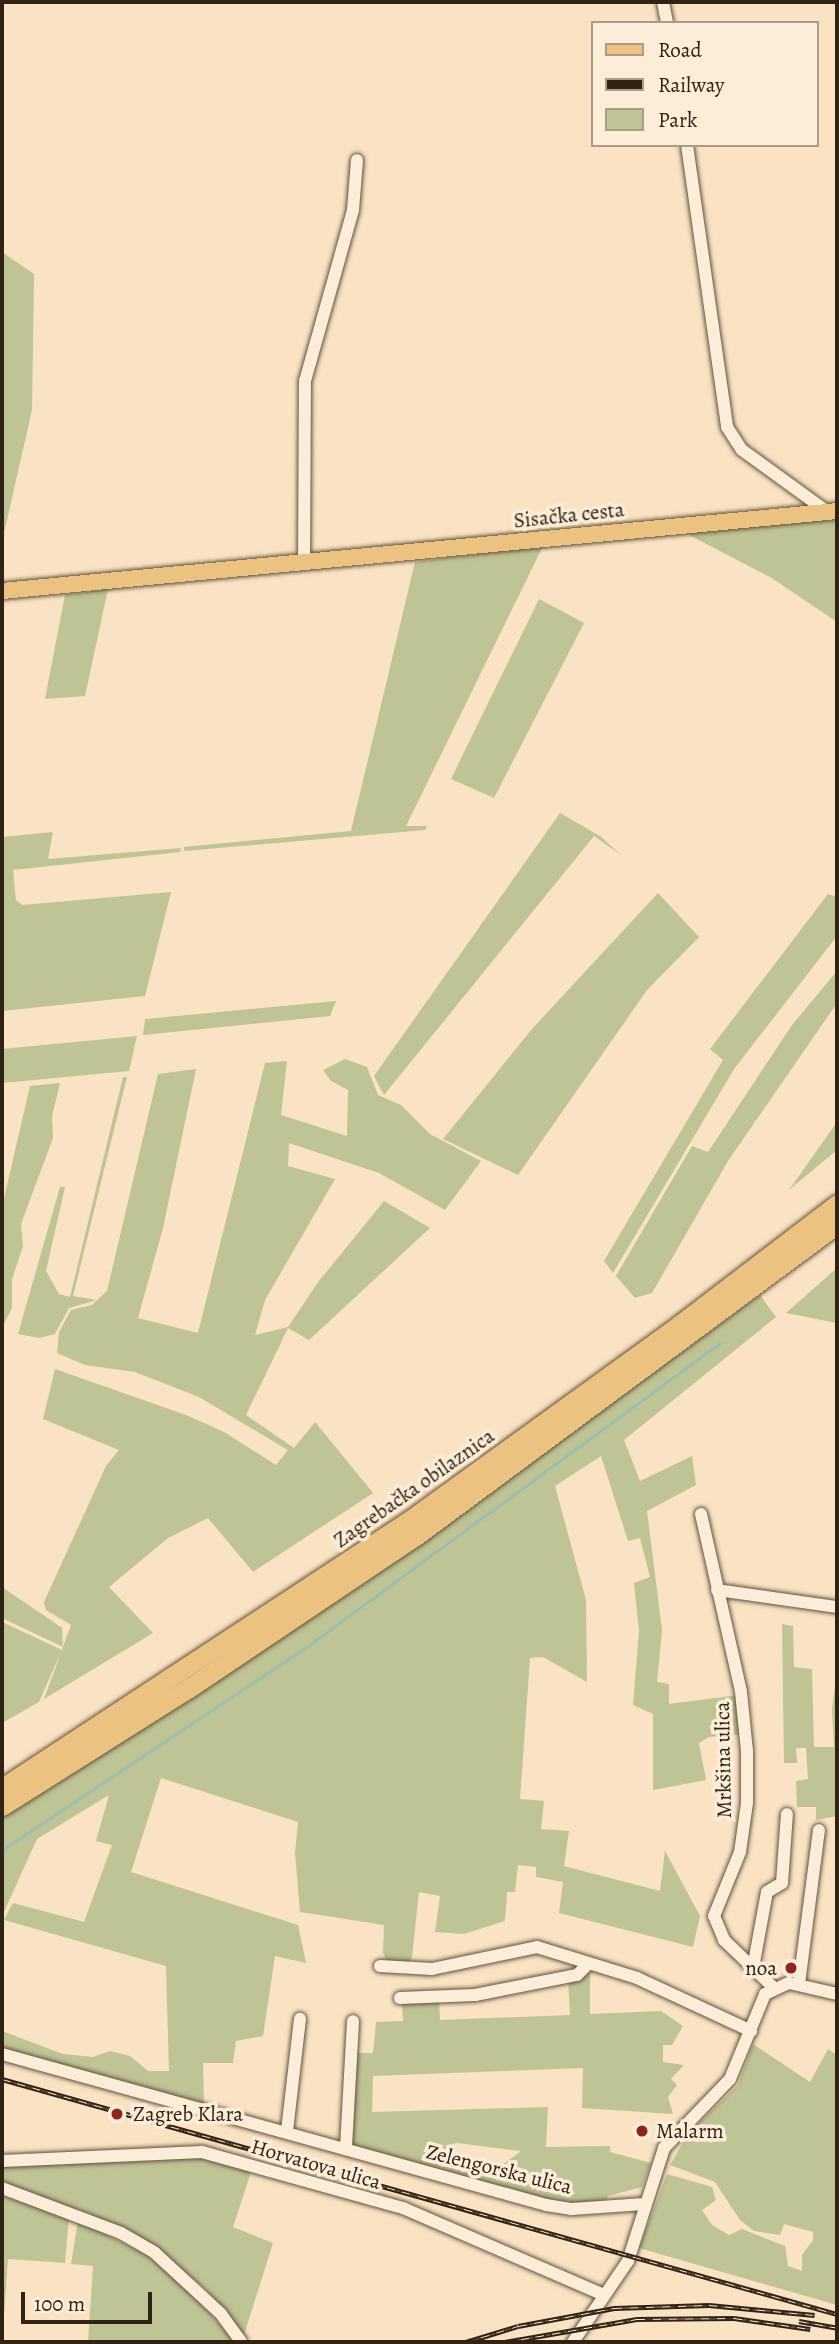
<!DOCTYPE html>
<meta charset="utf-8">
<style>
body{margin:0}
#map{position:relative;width:839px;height:2344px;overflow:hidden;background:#f9e3c2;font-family:Alegreya,serif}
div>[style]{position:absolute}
.green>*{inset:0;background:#bec493}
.stream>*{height:2.5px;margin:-1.25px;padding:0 1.25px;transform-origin:1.25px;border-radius:1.25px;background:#9ebfae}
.roads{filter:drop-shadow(0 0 2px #625240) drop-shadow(0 0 2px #625240)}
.minor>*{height:12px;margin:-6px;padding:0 6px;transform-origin:6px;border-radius:6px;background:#fbedd7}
.major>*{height:16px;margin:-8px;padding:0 8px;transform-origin:8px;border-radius:8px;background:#ecc281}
.highway>*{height:19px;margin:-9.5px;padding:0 9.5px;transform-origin:9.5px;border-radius:9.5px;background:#ecc281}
.rail>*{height:5px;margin-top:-2.5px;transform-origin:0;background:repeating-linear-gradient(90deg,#fbedd7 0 8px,#302215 0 16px);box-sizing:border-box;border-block:2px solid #302215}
.dots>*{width:19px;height:19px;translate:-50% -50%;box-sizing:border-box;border:4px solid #fbedd7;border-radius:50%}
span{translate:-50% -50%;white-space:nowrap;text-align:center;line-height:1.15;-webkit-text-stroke:7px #fbedd7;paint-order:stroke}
.street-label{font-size:21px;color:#302215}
.poi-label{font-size:21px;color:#302215}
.right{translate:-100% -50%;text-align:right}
.left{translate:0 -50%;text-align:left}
.frame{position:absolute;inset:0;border:4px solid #302215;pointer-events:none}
.legend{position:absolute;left:591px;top:21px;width:228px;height:126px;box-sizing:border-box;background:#fbedd7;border:2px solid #aa9c89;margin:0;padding:9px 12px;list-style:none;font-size:21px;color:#302215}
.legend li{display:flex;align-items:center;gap:14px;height:35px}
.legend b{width:35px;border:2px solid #aa9c89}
.scale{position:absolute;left:21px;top:2292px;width:131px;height:32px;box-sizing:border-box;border:4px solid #302215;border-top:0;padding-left:9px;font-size:21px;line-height:24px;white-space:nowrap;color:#302215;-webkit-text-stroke:5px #fbedd7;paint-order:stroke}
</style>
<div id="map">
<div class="green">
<div style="clip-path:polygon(2px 252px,34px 274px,32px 410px,2px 542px)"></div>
<div style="clip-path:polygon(837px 520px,837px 622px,770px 577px,691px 536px,688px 529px)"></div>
<div style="clip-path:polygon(543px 546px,406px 826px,427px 826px,425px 830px,184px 851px,184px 847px,351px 831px,415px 562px)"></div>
<div style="clip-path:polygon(108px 589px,85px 696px,45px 699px,65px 595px)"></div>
<div style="clip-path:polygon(539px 599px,584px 623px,494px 798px,451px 779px)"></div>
<div style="clip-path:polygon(560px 813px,600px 836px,621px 855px,594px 836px,384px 1095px,374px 1076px)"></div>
<div style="clip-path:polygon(53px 832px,48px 859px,181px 848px,180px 852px,13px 870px,16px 900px,22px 905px,171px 892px,145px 996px,2px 1011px,2px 837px)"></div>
<div style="clip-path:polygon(658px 893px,699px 937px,647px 990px,518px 1175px,443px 1139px,532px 1029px)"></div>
<div style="clip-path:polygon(828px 894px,837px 897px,837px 936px,734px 1069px,613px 1273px,604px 1261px,723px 1060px,710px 1049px)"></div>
<div style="clip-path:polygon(837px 971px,837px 1003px,728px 1161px,652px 1293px,635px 1298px,616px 1276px,692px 1146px,708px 1152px,792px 1025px)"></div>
<div style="clip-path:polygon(336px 1001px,330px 1016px,143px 1035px,145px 1019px)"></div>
<div style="clip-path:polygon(137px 1036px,129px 1071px,2px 1083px,2px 1049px)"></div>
<div style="clip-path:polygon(345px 1059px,367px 1067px,378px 1095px,401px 1105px,430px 1134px,481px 1161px,445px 1210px,379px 1173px,289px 1143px,288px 1166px,335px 1179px,265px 1300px,255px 1335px,288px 1327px,319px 1281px,384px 1201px,430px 1228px,309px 1340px,288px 1328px,246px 1415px,294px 1448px,315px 1422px,373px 1493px,253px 1572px,208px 1518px,168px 1538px,109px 1587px,153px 1633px,44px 1699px,71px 1625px,46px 1610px,44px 1602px,106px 1466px,119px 1450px,43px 1419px,55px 1369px,186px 1415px,224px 1432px,276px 1465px,288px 1450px,199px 1397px,135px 1372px,85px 1365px,57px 1353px,59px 1332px,71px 1310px,92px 1305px,107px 1291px,158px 1074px,196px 1069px,163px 1228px,138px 1318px,198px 1333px,265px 1063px,287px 1061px,281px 1115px,347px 1136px,348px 1090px,331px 1081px,323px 1070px)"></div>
<div style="clip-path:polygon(123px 1077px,127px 1077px,73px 1296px,97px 1300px,69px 1308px,55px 1334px,39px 1338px,18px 1334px,60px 1187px,65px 1187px,46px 1271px,59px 1294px,70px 1297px)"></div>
<div style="clip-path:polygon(60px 1083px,52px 1116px,53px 1138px,21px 1224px,23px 1246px,12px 1279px,12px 1308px,2px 1328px,2px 1207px,30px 1086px)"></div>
<div style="clip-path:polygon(837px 1122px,837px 1150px,789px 1190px)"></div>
<div style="clip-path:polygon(837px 1268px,837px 1323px,786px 1313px)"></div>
<div style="clip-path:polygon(760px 1295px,776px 1317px,624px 1440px,640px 1481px,692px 1456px,696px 1485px,647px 1511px,662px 1630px,657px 1682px,669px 1684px,669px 1704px,739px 1695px,743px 1734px,709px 1737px,699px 1743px,706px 1780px,653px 1790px,653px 1714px,633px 1705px,639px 1631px,634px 1583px,650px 1577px,640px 1538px,628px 1541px,601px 1456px,555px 1486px,586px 1600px,587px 1682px,543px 1657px,530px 1658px,520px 1799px,544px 1801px,541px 1829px,569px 1831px,564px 1866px,660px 1891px,665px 1851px,700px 1916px,693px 1947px,559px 1913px,563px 1882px,536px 1877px,536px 1867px,518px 1865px,515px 1892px,507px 1892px,505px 1921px,464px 1934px,435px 1932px,440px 1896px,419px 1892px,412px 1957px,409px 1962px,387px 1961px,383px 1953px,384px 1925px,300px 1912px,295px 1853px,298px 1822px,161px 1778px,131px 1872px,298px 1925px,306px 1963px,275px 1956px,263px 2036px,236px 2041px,233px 2063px,203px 2063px,204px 2102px,218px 2108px,2px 2050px,2px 2031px,63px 2054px,93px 2057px,110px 2051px,130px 2056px,148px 2071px,169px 2071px,166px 1966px,4px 1920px,13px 1903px,84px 1922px,112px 1845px,96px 1841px,109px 1795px,37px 1839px,2px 1916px,2px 1814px,165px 1715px,386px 1568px)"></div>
<div style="clip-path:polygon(2px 1587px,62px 1628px,63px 1647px,2px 1618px)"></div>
<div style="clip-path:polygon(2px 1622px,62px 1650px,39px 1702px,2px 1723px)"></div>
<div style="clip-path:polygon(782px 1624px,793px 1626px,794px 1667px,812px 1669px,814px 1747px,834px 1747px,832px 1709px,837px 1670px,837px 1816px,816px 1820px,816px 1807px,797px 1807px,796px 1781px,808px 1779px,806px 1748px,796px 1748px,797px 1763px,784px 1763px)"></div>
<div style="clip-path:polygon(evenodd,590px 1970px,590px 2014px,661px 2011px,683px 2026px,672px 2045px,663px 2045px,663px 2062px,684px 2065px,671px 2079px,677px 2085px,668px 2097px,673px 2114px,582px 2108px,583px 2068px,373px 2076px,372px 2112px,548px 2107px,546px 2147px,610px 2146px,610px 2152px,651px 2163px,642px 2187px,608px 2196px,606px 2201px,571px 2207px,351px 2145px,354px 2053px,373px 2053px,376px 2022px,403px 2021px,402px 2002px,439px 2002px,440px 2020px,570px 2015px,568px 1979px,590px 1970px,457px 2143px,520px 2151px,520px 2152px,499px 2167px,448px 2161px,447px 2145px,457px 2143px)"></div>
<div style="clip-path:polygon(753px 2044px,810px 2082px,828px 2049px,837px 2055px,837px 2305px,639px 2248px,667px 2174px,712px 2187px,716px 2200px,702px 2210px,712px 2225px,729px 2235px,742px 2229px,785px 2246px,788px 2266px,802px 2271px,802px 2255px,813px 2240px,813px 2232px,784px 2224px,780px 2235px,754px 2231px,740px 2220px,715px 2182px,670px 2165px,688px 2134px,738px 2085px)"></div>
<div style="clip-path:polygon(197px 2154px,252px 2169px,233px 2227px,273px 2243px,244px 2335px,206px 2289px,153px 2246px,91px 2215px,2px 2182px,2px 2163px)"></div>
<div style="clip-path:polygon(2px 2196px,69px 2218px,65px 2263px,8px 2259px,2px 2342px)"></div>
<div style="clip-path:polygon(78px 2221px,147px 2255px,193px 2294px,235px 2342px,88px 2342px,93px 2266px,71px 2264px)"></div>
</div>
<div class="stream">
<div style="left:2px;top:1850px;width:364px;rotate:-33.7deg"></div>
<div style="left:305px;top:1648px;width:515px;rotate:-36.31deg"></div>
</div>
<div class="roads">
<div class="minor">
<div style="left:663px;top:2px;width:21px;rotate:79deg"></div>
<div style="left:687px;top:145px;width:285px;rotate:81.9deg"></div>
<div style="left:727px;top:427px;width:27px;rotate:57deg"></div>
<div style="left:742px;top:450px;width:102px;rotate:35.9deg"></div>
<div style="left:304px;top:563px;width:182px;rotate:-89.7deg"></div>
<div style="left:305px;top:381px;width:178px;rotate:-74.3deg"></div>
<div style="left:353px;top:210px;width:50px;rotate:-85.4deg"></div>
<div style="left:701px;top:1514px;width:182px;rotate:77.3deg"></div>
<div style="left:741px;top:1692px;width:59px;rotate:84.2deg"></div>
<div style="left:747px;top:1751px;width:52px;rotate:90deg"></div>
<div style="left:747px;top:1803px;width:49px;rotate:98.1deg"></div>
<div style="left:740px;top:1852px;width:69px;rotate:112.1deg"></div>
<div style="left:714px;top:1916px;width:26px;rotate:67deg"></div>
<div style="left:724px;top:1940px;width:68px;rotate:43.8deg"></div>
<div style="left:717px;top:1590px;width:121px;rotate:8.1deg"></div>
<div style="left:380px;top:1966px;width:52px;rotate:3.3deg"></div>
<div style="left:432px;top:1969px;width:107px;rotate:-11.8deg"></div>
<div style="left:537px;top:1947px;width:105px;rotate:17.2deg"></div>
<div style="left:637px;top:1978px;width:126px;rotate:24.9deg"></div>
<div style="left:753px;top:1968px;width:77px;rotate:-79.6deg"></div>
<div style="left:767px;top:1892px;width:17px;rotate:-31deg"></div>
<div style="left:782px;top:1883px;width:69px;rotate:-85.9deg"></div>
<div style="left:799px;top:1984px;width:155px;rotate:-82.6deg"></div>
<div style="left:400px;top:1998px;width:75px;rotate:-2.3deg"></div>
<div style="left:475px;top:1995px;width:104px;rotate:-11.1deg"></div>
<div style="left:577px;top:1975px;width:16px;rotate:-45deg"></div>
<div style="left:2px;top:2054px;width:565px;rotate:15.51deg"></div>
<div style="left:546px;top:2205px;width:25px;rotate:9deg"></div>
<div style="left:571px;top:2209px;width:74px;rotate:-3.9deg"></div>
<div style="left:287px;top:2131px;width:113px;rotate:-83.4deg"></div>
<div style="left:346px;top:2147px;width:126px;rotate:-86.8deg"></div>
<div style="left:2px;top:2161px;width:200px;rotate:-2.6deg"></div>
<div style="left:202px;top:2152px;width:209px;rotate:15.6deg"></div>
<div style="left:403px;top:2208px;width:219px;rotate:23.4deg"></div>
<div style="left:2px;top:2188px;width:127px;rotate:20.7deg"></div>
<div style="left:121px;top:2233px;width:39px;rotate:30deg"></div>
<div style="left:155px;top:2253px;width:90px;rotate:42.7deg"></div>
<div style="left:221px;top:2314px;width:34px;rotate:54deg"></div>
<div style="left:573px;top:2342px;width:98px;rotate:-55.8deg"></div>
<div style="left:628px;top:2261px;width:119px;rotate:-72.3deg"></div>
<div style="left:664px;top:2148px;width:95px;rotate:-46.3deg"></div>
<div style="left:730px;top:2079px;width:92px;rotate:-67.6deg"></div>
<div style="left:765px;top:1994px;width:26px;rotate:-25deg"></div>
<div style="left:789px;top:1983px;width:49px;rotate:12.9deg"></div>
</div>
<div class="major">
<div style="left:2px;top:591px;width:839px;rotate:-5.47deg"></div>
</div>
<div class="highway">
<div style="left:2px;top:1788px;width:485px;rotate:-33.3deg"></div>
<div style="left:407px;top:1522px;width:336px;rotate:-35.9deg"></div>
<div style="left:679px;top:1325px;width:199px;rotate:-37.4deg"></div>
<div style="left:2px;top:1806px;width:221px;rotate:-32.3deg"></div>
<div style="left:189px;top:1688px;width:275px;rotate:-33.9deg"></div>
<div style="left:417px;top:1535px;width:523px;rotate:-36.52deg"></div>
</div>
</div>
<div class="rail">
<div style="left:2px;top:2079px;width:867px;rotate:15.72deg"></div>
<div style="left:799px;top:2321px;width:39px;rotate:10deg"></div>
<div style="left:466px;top:2342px;width:54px;rotate:-17.1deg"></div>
<div style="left:518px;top:2326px;width:98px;rotate:-10.6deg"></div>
<div style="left:614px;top:2308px;width:95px;rotate:-1.8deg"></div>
<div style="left:709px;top:2305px;width:106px;rotate:5.4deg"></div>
<div style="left:505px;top:2342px;width:134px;rotate:-9.9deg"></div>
<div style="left:637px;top:2319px;width:97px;rotate:-0.6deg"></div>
<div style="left:734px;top:2318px;width:77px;rotate:8.2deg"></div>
</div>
<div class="dots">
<div style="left:791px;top:1968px;background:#8f2418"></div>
<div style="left:117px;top:2114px;background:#8f2418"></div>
<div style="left:642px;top:2131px;background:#8f2418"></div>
</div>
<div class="street-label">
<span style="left:569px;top:515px;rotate:-6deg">Sisačka cesta</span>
<span style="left:414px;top:1488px;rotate:-35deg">Zagrebačka obilaznica</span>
<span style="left:723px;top:1760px;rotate:-91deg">Mrkšina ulica</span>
<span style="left:316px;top:2164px;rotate:16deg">Horvatova ulica</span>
<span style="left:499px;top:2169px;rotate:14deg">Zelengorska ulica</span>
</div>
<div class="poi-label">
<span class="right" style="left:777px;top:1968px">noa</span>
<span class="left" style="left:133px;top:2114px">Zagreb Klara</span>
<span class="left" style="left:656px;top:2131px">Malarm</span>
</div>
<div class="frame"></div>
<ul class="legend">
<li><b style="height:9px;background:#ecc281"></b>Road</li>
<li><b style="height:9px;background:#302215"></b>Railway</li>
<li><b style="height:19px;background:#bec493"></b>Park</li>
</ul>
<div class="scale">100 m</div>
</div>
